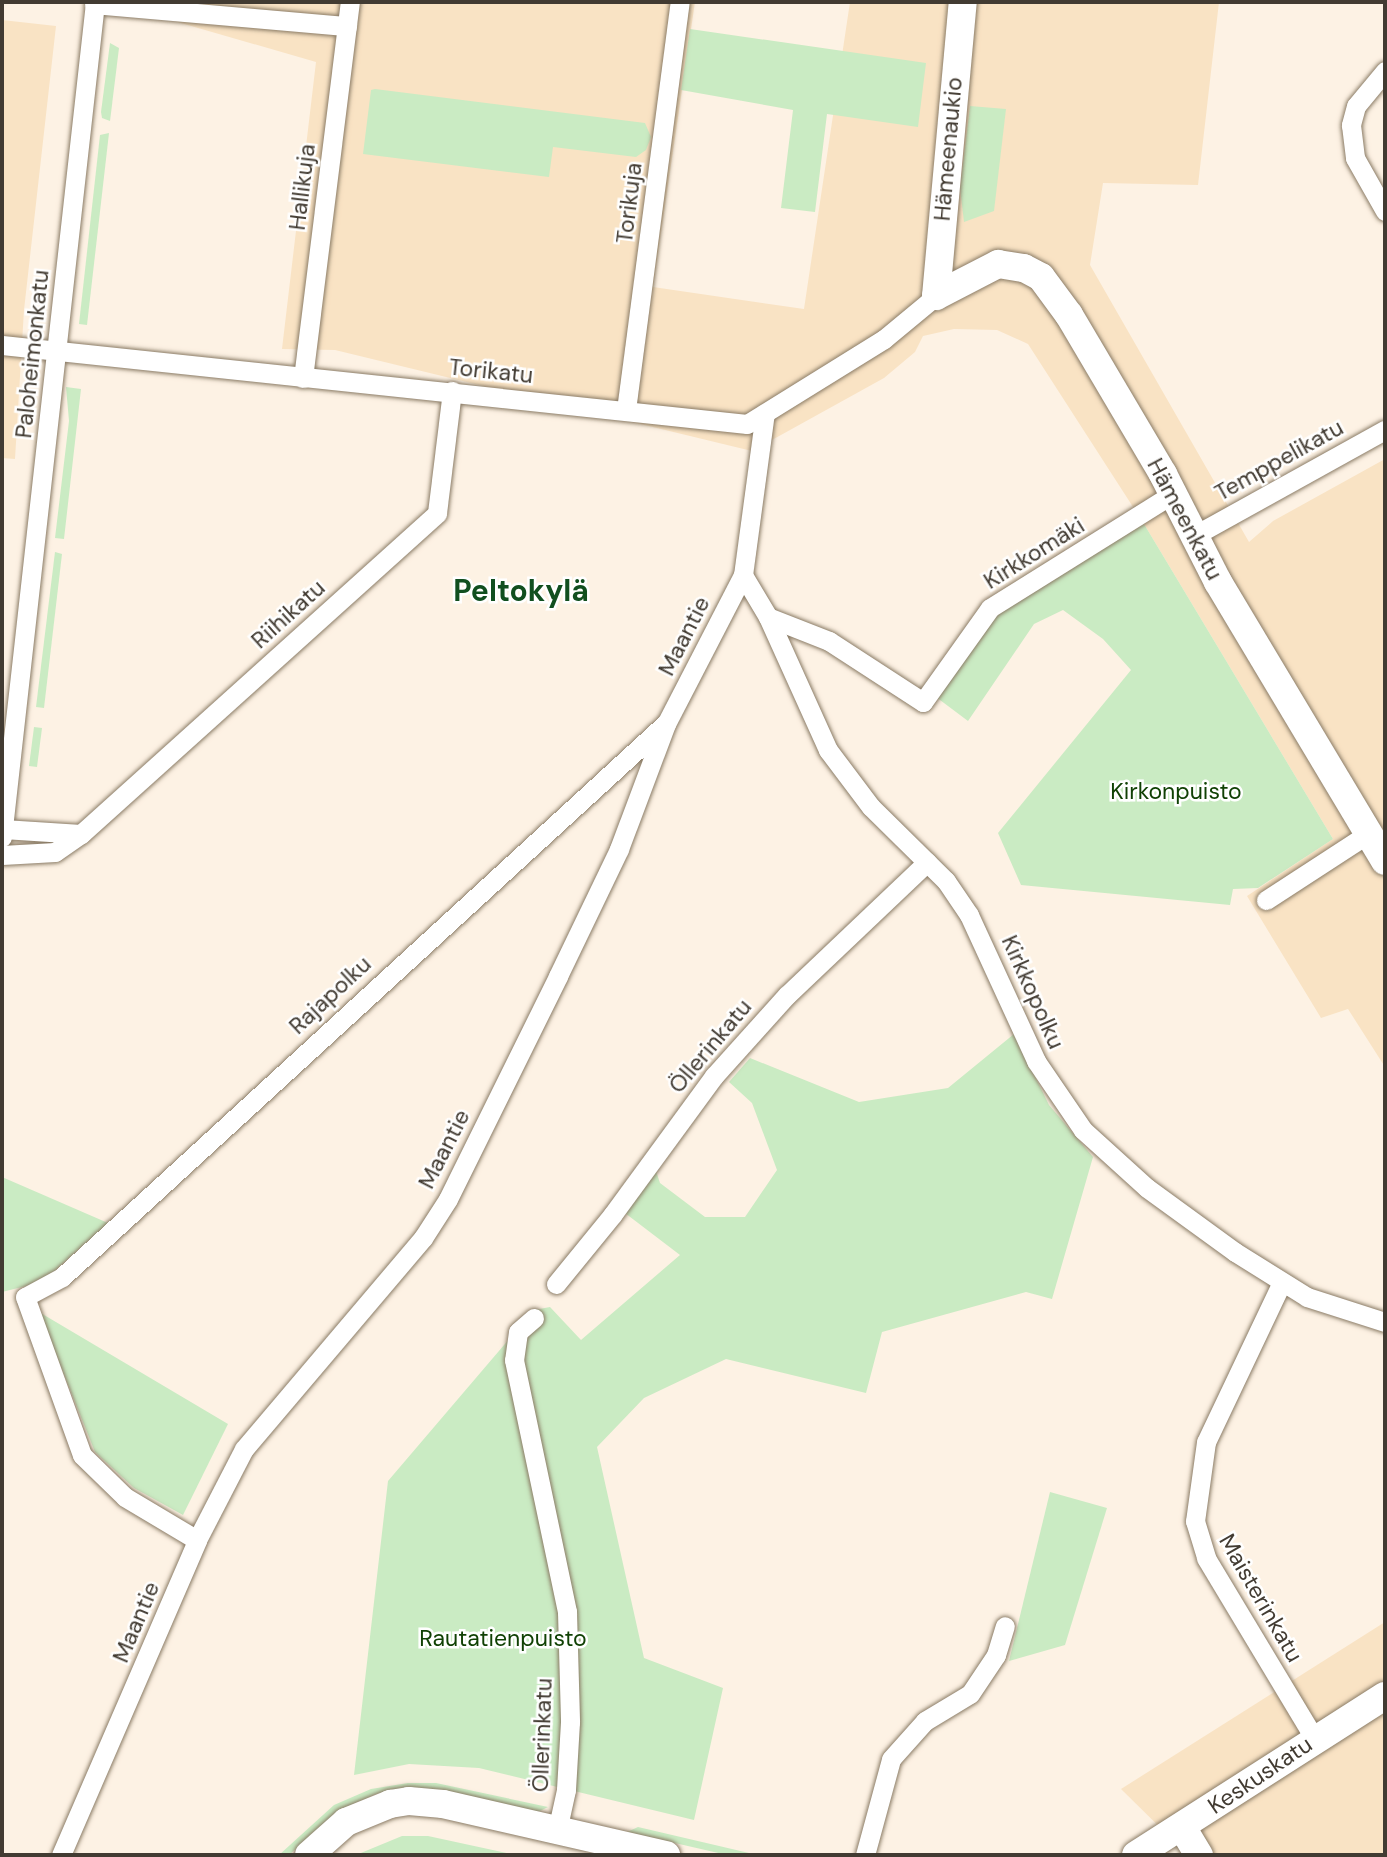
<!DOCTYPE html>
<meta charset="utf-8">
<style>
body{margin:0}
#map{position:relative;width:1387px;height:1857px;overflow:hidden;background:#fdf2e4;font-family:"DM Sans",sans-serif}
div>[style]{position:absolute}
.built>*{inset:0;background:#f9e3c4}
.green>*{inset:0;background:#caebc3}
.roads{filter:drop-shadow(0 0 2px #8a7b65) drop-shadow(0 0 2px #8a7b65)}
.street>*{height:19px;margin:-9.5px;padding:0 9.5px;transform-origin:9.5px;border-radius:9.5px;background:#fff}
.secondary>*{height:28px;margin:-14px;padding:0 14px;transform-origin:14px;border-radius:14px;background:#fff}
span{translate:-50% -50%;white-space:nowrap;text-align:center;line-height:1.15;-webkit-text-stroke:5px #fff;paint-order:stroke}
.street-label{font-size:23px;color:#423b32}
.park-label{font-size:23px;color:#104104}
.district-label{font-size:30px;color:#114f1f;font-weight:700}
.frame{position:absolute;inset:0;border:4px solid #423b32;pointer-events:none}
</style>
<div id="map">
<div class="built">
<div style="clip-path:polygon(130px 2px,695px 2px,653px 287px,804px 309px,850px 2px,1219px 2px,1198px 185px,1103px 183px,1090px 265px,1249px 542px,1273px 521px,1385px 459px,1385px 1067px,1348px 1009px,1321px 1018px,1247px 896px,1333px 839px,1144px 524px,1028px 344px,997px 330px,954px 329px,923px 336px,915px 352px,884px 378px,752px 451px,335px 350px,282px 349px,316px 62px,129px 8px)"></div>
<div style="clip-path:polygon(2px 20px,56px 26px,24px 310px,15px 459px,2px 458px)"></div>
<div style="clip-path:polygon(1385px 1622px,1385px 1855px,1188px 1855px,1121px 1789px)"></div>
</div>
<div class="green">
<div style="clip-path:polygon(690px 29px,926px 63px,918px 127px,827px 114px,815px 212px,781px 208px,793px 110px,681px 90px)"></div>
<div style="clip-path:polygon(110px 43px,119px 48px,110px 121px,102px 118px,101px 112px)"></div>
<div style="clip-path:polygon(375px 89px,645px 123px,651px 137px,646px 150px,636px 157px,553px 147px,549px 177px,363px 154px,371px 90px)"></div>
<div style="clip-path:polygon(970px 106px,1006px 109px,994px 211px,964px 222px,960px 188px)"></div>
<div style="clip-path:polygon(109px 133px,87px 325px,79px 324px,100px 135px)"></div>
<div style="clip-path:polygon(66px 387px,81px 389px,64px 539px,55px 538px,69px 421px)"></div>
<div style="clip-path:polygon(1144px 524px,1333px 839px,1258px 888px,1233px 889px,1230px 905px,1021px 885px,998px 833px,1131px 670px,1103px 639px,1063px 610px,1034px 624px,968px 721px,936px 697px,995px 615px)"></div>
<div style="clip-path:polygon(55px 552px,62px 554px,44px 708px,36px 707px)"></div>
<div style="clip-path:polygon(34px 727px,42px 728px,37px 767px,29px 766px)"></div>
<div style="clip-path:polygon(1014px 1034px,1049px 1105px,1093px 1157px,1052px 1299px,1026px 1292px,882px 1332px,866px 1393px,726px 1359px,644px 1398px,597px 1447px,644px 1658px,723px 1688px,694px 1820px,479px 1768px,409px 1764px,354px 1775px,388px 1481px,534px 1310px,550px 1307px,581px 1340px,680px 1255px,621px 1210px,654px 1165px,660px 1183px,705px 1217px,745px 1217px,777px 1170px,752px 1103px,729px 1082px,750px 1058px,859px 1102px,948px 1088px)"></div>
<div style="clip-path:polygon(2px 1177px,108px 1223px,42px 1282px,2px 1292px)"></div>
<div style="clip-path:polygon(39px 1312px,228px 1424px,183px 1515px,134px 1488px,95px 1452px)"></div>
<div style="clip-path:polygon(1050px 1492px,1107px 1508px,1065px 1645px,1009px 1661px)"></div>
<div style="clip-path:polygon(408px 1783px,436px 1783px,548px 1807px,538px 1812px,391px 1791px,376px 1794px,338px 1811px,289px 1855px,279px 1855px,334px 1805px,371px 1789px)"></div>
<div style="clip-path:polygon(638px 1827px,749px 1853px,751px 1855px,727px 1855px,627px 1832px)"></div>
<div style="clip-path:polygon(402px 1836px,428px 1836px,516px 1855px,356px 1855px)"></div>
</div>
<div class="roads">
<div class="street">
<div style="left:94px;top:4px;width:254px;rotate:5deg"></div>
<div style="left:1385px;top:71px;width:45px;rotate:129.6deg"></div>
<div style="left:1356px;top:106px;width:20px;rotate:105deg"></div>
<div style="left:1351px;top:125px;width:33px;rotate:83deg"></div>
<div style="left:1355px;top:158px;width:61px;rotate:60.5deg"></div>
<div style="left:2px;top:345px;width:749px;rotate:6.05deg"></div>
<div style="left:747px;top:424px;width:161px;rotate:-31.8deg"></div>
<div style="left:884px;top:339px;width:67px;rotate:-39.6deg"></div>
<div style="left:303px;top:378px;width:379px;rotate:-82.9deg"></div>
<div style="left:626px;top:410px;width:412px;rotate:-82.5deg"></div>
<div style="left:1197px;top:534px;width:215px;rotate:-29deg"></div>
<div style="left:743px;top:575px;width:49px;rotate:59.2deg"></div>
<div style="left:768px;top:617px;width:146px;rotate:65.7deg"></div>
<div style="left:828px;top:750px;width:71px;rotate:53deg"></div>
<div style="left:871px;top:807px;width:105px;rotate:44.6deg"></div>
<div style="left:946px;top:881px;width:41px;rotate:55.9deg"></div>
<div style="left:969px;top:915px;width:161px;rotate:65.3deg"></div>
<div style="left:1036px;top:1061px;width:83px;rotate:55.7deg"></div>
<div style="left:1083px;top:1130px;width:86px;rotate:42.2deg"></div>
<div style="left:1147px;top:1188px;width:109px;rotate:36deg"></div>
<div style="left:1235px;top:1252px;width:85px;rotate:32deg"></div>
<div style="left:1307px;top:1297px;width:82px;rotate:17.8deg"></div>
<div style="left:768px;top:617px;width:66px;rotate:21.5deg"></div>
<div style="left:829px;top:641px;width:112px;rotate:33deg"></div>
<div style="left:923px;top:702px;width:115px;rotate:-54.5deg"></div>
<div style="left:990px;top:608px;width:217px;rotate:-32deg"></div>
<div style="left:3px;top:829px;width:78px;rotate:3.7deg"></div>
<div style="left:2px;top:837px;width:840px;rotate:-83.64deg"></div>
<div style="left:2px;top:855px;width:53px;rotate:-3.2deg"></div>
<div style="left:55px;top:852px;width:32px;rotate:-35deg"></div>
<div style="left:81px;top:834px;width:479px;rotate:-42deg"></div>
<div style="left:437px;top:513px;width:123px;rotate:-83deg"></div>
<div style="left:1266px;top:900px;width:123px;rotate:-33deg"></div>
<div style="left:1282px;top:1282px;width:177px;rotate:115.4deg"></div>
<div style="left:1206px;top:1442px;width:80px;rotate:97.9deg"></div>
<div style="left:1195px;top:1521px;width:39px;rotate:73deg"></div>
<div style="left:1206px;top:1558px;width:210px;rotate:59deg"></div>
<div style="left:556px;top:1284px;width:90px;rotate:-50.8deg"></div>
<div style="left:613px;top:1214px;width:171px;rotate:-53.8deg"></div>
<div style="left:714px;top:1076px;width:109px;rotate:-48deg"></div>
<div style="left:787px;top:995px;width:193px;rotate:-43.5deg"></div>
<div style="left:534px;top:1318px;width:21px;rotate:139deg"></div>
<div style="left:518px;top:1332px;width:28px;rotate:98deg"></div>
<div style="left:514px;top:1360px;width:258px;rotate:78.1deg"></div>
<div style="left:567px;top:1612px;width:110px;rotate:88.4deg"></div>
<div style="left:570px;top:1722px;width:68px;rotate:93.4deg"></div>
<div style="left:566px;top:1790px;width:42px;rotate:102.4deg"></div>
<div style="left:197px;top:1540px;width:84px;rotate:-149.2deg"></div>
<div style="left:125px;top:1497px;width:60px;rotate:-135.7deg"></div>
<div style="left:82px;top:1455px;width:168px;rotate:-109.8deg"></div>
<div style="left:25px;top:1297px;width:42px;rotate:-28.4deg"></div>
<div style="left:62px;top:1277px;width:818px;rotate:-42.52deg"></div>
<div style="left:61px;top:1855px;width:343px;rotate:-66.6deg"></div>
<div style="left:197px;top:1540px;width:102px;rotate:-62.7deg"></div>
<div style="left:244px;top:1449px;width:277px;rotate:-49.7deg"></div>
<div style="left:423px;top:1238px;width:46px;rotate:-57.3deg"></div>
<div style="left:448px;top:1199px;width:249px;rotate:-63.7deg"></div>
<div style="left:558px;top:976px;width:141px;rotate:-64.3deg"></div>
<div style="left:619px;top:849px;width:134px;rotate:-69.4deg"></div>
<div style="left:666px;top:724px;width:168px;rotate:-62.7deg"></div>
<div style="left:743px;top:575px;width:163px;rotate:-82.3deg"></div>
<div style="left:865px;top:1855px;width:99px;rotate:-74.8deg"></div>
<div style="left:891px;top:1759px;width:51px;rotate:-48.2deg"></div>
<div style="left:925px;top:1721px;width:52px;rotate:-31deg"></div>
<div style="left:970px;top:1694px;width:47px;rotate:-56.3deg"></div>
<div style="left:996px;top:1655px;width:30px;rotate:-73deg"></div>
</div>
<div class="secondary">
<div style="left:936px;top:296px;width:70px;rotate:-27.3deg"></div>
<div style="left:998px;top:264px;width:26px;rotate:9deg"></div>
<div style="left:1024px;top:268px;width:19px;rotate:28deg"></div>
<div style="left:1041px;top:277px;width:47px;rotate:53.6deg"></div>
<div style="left:1069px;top:315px;width:185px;rotate:59.4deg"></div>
<div style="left:1163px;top:474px;width:121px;rotate:63deg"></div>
<div style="left:1218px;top:582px;width:325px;rotate:59.1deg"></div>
<div style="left:936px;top:296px;width:295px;rotate:-84.8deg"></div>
<div style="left:1182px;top:1827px;width:33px;rotate:59deg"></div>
<div style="left:309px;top:1855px;width:50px;rotate:-41.7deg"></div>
<div style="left:346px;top:1822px;width:48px;rotate:-22.2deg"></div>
<div style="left:390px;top:1804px;width:19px;rotate:-9deg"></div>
<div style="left:409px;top:1801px;width:34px;rotate:5deg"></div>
<div style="left:443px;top:1804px;width:229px;rotate:12.9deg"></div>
<div style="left:1136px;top:1855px;width:295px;rotate:-32.6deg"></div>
</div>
</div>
<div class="street-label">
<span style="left:948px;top:149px;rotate:-85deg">Hämeenaukio</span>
<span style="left:302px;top:187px;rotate:-83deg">Hallikuja</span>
<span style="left:629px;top:203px;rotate:-83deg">Torikuja</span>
<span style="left:32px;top:354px;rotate:-84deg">Paloheimonkatu</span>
<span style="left:491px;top:371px;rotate:6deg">Torikatu</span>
<span style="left:1279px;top:460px;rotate:-29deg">Temppelikatu</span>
<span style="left:1185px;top:519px;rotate:62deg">Hämeenkatu</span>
<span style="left:1034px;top:553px;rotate:-32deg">Kirkkomäki</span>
<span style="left:288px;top:614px;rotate:-42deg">Riihikatu</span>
<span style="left:684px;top:636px;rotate:-63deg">Maantie</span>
<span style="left:1033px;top:992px;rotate:66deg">Kirkkopolku</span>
<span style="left:330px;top:995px;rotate:-43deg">Rajapolku</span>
<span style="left:710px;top:1046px;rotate:-50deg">Öllerinkatu</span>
<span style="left:444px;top:1149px;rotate:-63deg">Maantie</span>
<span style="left:1261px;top:1598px;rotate:60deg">Maisterinkatu</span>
<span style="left:136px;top:1622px;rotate:-67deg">Maantie</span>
<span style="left:542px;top:1735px;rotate:-88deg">Öllerinkatu</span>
<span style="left:1260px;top:1775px;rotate:-34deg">Keskuskatu</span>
</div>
<div class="park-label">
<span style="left:1176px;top:791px">Kirkonpuisto</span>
<span style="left:503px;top:1638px">Rautatienpuisto</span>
</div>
<div class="district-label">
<span style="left:521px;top:591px">Peltokylä</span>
</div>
<div class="frame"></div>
</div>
